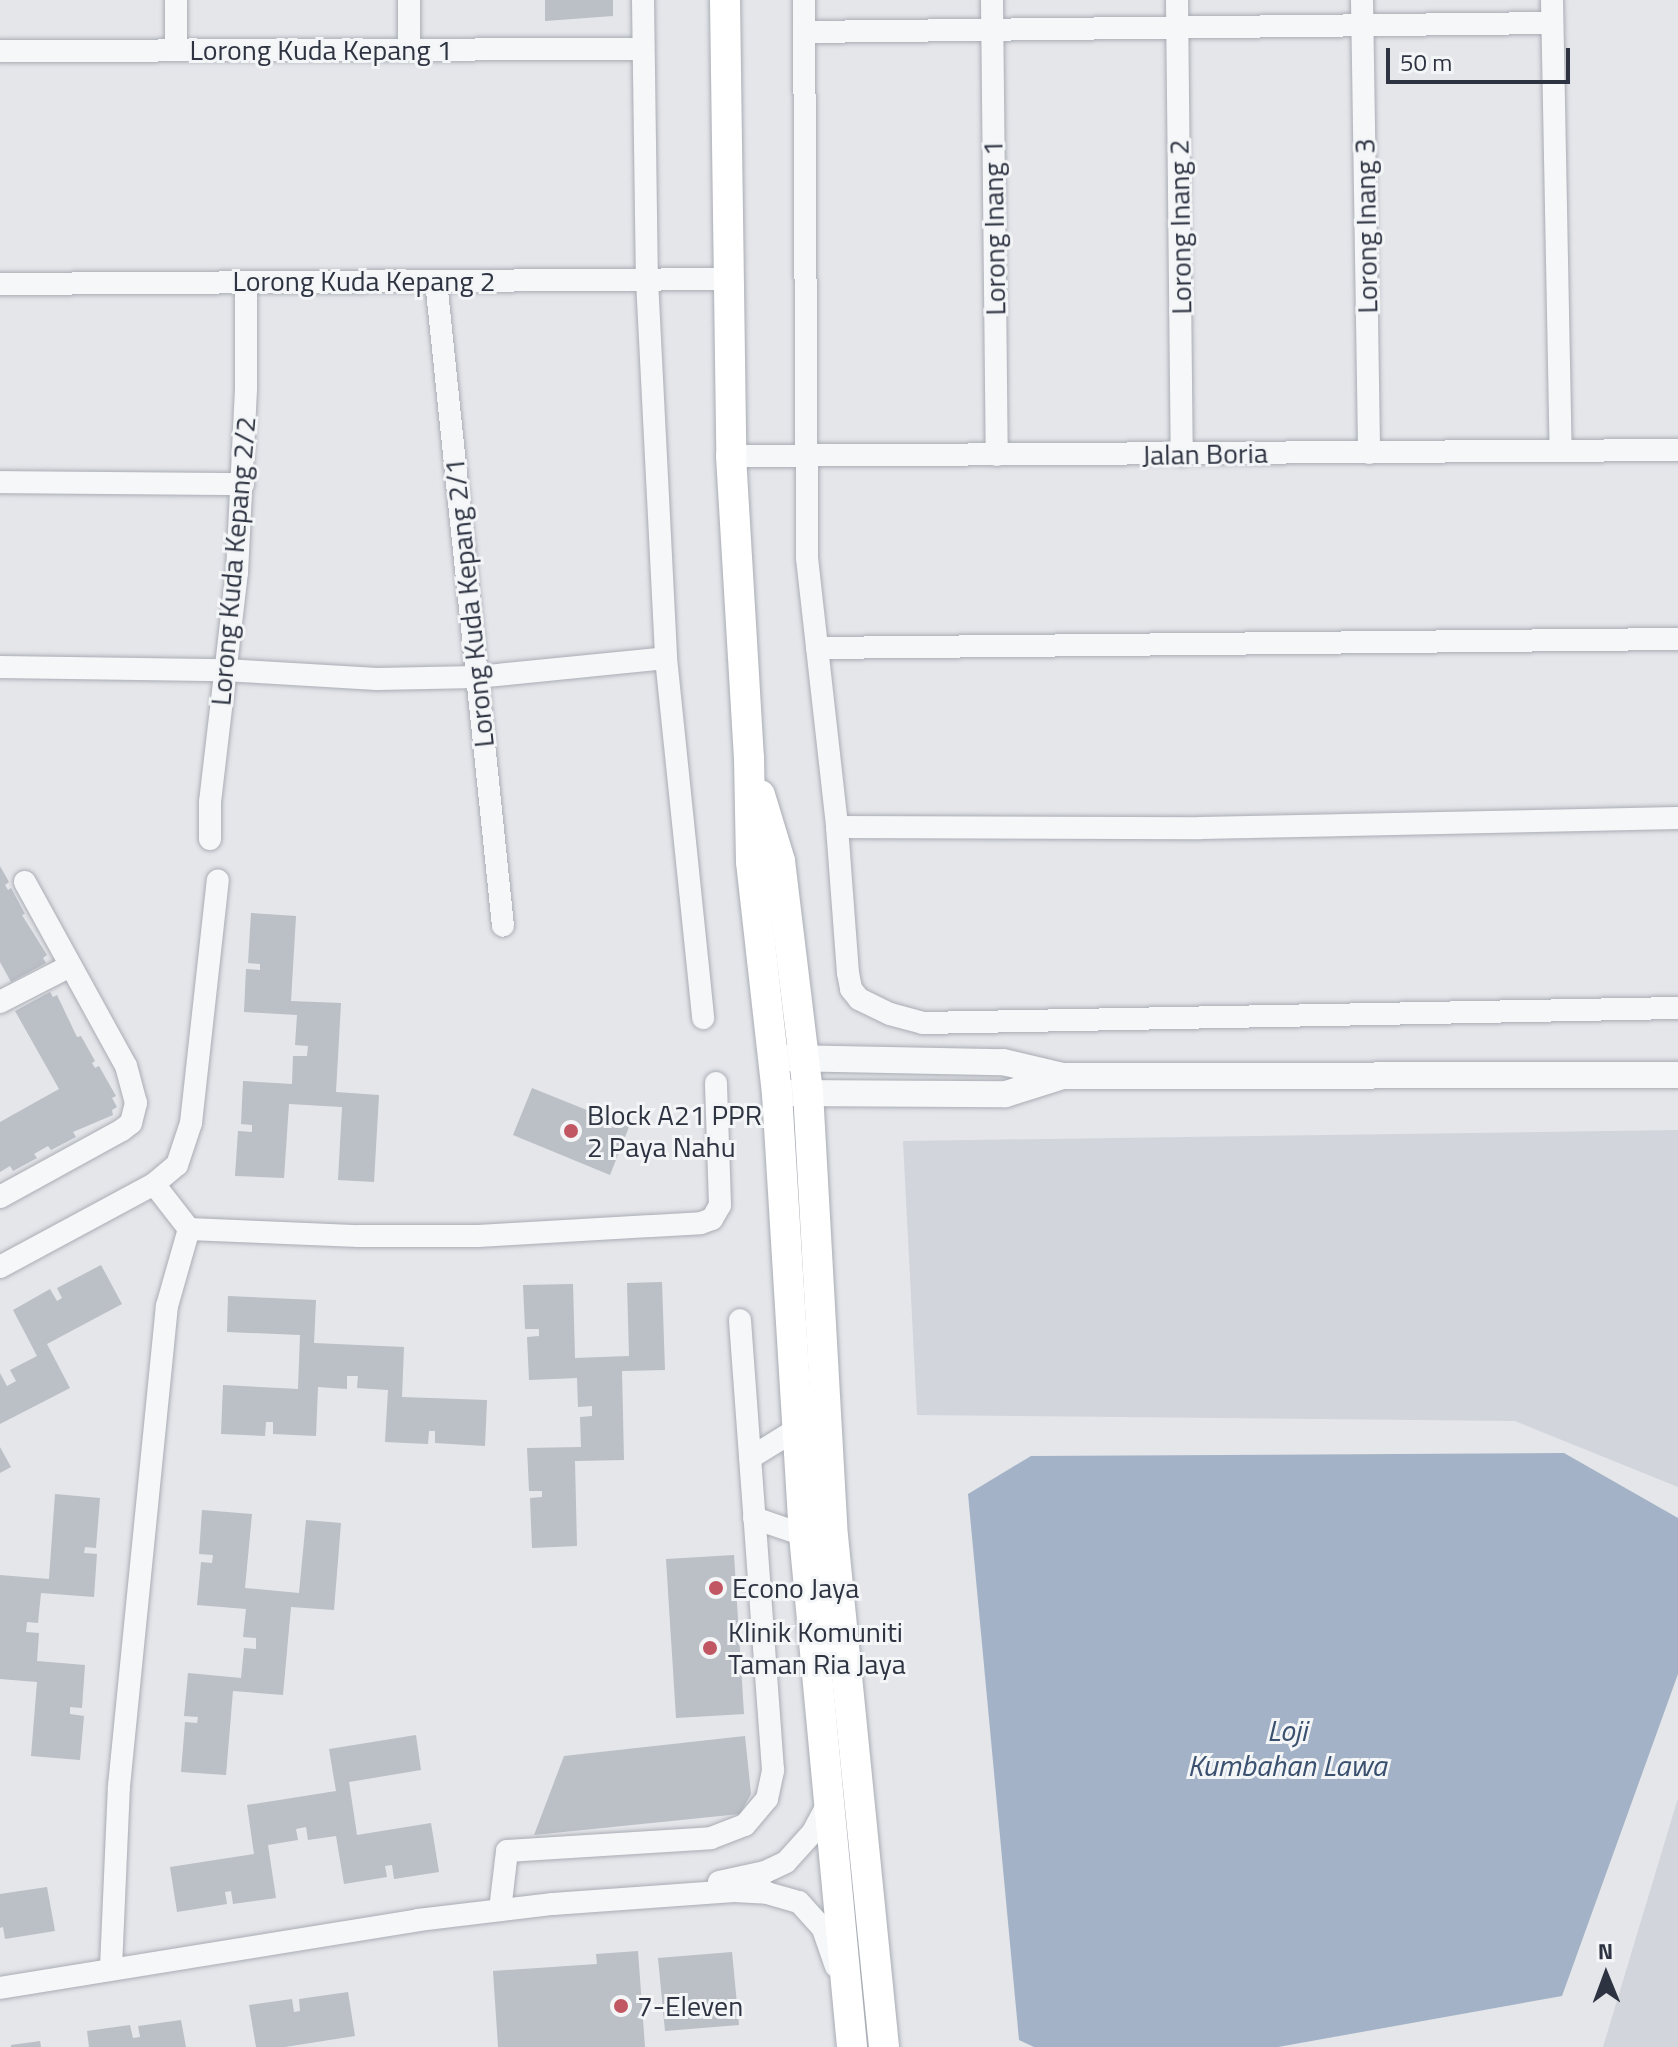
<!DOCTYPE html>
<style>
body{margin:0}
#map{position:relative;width:1678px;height:2047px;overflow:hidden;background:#e4e6ea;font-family:"Titillium Web",sans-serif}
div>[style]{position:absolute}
.built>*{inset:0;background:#d2d5dc}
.water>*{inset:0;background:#a3b2c6}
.building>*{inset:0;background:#bbbfc6}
.roads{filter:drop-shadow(0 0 2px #a9adb4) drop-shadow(0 0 2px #a9adb4)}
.minor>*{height:22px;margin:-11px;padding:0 11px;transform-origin:11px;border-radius:11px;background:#f6f7f9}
.tertiary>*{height:26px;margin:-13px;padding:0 13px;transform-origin:13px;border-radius:13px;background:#f6f7f9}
.secondary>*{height:30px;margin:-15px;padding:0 15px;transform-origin:15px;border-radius:15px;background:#fff}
.dots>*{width:22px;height:22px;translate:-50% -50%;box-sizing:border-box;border:4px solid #f3f5f7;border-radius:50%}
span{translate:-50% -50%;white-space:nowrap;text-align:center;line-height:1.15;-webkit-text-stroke:6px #f3f5f7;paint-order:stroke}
.street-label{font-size:28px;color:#2d3341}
.poi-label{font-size:28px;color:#2d3341}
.left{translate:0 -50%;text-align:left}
.water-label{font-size:30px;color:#3b5170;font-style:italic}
.north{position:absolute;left:1566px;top:1935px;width:80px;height:80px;-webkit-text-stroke:6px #f3f5f7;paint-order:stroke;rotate:359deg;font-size:22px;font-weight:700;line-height:32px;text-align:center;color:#2d3341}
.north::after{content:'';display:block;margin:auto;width:28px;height:36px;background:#2d3341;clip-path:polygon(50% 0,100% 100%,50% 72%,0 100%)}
.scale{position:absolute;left:1386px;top:48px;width:184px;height:36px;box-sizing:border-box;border:4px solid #2d3341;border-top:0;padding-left:10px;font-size:24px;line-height:28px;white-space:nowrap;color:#2d3341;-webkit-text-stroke:6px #f3f5f7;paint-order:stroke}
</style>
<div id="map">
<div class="built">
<div style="clip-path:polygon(1678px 1130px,1678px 1487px,1515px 1421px,917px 1415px,903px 1141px)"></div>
<div style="clip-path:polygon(1678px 1798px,1678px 2047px,1603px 2047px)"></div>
</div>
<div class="water">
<div style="clip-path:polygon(1564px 1453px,1678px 1518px,1678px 1674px,1562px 1996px,1278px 2047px,1034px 2047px,1019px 2040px,968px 1494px,1031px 1456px)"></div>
</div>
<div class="building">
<div style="clip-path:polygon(545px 0,613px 0,613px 16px,545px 21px)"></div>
<div style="clip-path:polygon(0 866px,9px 882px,5px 885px,8px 890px,11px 888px,25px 914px,22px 915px,47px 955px,43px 958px,46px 963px,11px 982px,0 962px)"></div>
<div style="clip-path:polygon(251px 913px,296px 916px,291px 1001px,341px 1003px,336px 1092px,379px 1095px,374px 1182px,338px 1180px,342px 1107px,289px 1104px,284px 1178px,235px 1176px,238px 1131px,252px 1132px,252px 1125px,241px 1124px,243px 1081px,292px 1084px,293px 1056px,307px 1056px,308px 1046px,295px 1045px,297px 1015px,244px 1012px,246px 969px,260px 970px,260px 964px,248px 963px)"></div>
<div style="clip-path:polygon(50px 992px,53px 997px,57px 995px,77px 1037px,81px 1036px,95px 1061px,92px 1063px,95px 1068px,99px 1066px,116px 1096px,112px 1098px,117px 1107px,112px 1110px,113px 1115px,73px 1132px,76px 1137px,51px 1150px,48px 1146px,34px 1154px,37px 1158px,13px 1171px,10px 1166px,0 1172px,0 1122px,59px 1089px,15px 1011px)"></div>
<div style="clip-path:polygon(532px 1088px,629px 1127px,610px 1175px,513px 1135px)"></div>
<div style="clip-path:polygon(101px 1265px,122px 1304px,47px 1344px,70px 1388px,0 1424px,0 1373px,7px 1386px,16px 1381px,10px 1370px,37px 1356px,13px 1310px,50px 1289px,57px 1301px,62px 1298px,57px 1288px)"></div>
<div style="clip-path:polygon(662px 1282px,665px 1370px,622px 1371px,624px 1460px,575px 1461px,577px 1546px,532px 1548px,530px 1498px,542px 1497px,542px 1491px,529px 1491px,527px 1448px,581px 1447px,580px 1417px,592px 1416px,592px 1406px,578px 1407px,577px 1378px,529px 1380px,527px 1337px,539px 1336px,539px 1329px,525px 1329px,523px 1285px,573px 1284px,575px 1358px,629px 1356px,627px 1283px)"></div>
<div style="clip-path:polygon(228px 1296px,316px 1300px,314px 1343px,404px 1347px,402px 1397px,487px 1400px,485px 1446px,435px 1443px,435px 1431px,429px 1431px,428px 1444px,385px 1442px,388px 1390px,357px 1388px,358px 1376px,347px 1376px,347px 1389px,318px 1387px,316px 1436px,273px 1434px,273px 1422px,266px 1422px,265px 1436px,221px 1434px,223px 1385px,298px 1389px,300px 1335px,227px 1332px)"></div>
<div style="clip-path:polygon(0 1447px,11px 1467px,0 1473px)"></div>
<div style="clip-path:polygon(55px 1494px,100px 1498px,96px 1548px,85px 1547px,84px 1553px,97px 1554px,94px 1597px,41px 1593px,38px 1623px,27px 1622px,26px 1632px,39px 1633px,37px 1661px,85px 1665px,82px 1708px,70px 1707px,70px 1714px,84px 1716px,80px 1760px,31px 1756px,37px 1682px,0 1679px,0 1575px,49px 1579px)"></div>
<div style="clip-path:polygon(202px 1510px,252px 1514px,245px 1588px,299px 1593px,306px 1520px,341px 1523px,334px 1610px,291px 1607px,283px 1695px,233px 1691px,226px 1775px,181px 1772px,185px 1722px,197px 1723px,198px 1717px,184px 1716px,188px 1673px,241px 1678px,244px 1648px,256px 1649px,256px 1638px,243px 1637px,246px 1609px,197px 1605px,201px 1562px,212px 1563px,213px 1555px,199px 1554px)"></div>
<div style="clip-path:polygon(734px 1555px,744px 1714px,676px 1718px,666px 1559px)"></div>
<div style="clip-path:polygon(416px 1735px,421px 1770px,349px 1782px,357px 1835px,431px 1823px,439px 1872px,394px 1879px,392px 1865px,385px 1866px,387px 1877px,344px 1884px,336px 1836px,308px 1840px,306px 1827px,296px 1829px,298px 1840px,268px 1845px,276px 1898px,233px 1904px,231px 1891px,225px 1892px,227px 1904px,177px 1912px,170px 1867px,254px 1854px,247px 1805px,336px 1791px,329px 1749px)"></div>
<div style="clip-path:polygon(745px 1736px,751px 1794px,740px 1814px,534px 1835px,564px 1756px)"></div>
<div style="clip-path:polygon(47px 1887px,55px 1931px,5px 1939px,3px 1927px,0 1928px,0 1894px)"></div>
<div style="clip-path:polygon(638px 1951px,645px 2047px,498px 2047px,493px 1971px,597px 1964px,596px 1954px)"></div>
<div style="clip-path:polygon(732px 1952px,739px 2025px,665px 2031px,658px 1958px)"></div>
<div style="clip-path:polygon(348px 1992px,355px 2036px,285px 2047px,256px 2047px,249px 2005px,292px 1999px,294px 2012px,300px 2011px,299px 1999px)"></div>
<div style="clip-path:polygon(181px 2020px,186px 2047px,89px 2047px,87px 2031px,130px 2025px,133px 2038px,140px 2037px,138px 2026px)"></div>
<div style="clip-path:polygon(40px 2041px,41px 2047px,11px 2047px,11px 2045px)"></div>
</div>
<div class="roads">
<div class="minor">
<div style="left:176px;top:0;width:50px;rotate:90deg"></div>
<div style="left:409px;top:0;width:50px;rotate:90deg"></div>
<div style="left:643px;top:0;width:280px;rotate:89.2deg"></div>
<div style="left:647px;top:280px;width:378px;rotate:87.1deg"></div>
<div style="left:666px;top:658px;width:362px;rotate:84.1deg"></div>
<div style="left:804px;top:0;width:558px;rotate:89.69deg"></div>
<div style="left:807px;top:558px;width:271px;rotate:83.6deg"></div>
<div style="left:837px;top:827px;width:146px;rotate:85.7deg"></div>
<div style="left:848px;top:973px;width:16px;rotate:79deg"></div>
<div style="left:851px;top:989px;width:13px;rotate:51deg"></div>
<div style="left:859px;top:999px;width:34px;rotate:26deg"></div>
<div style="left:890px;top:1014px;width:34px;rotate:15deg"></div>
<div style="left:923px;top:1023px;width:755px;rotate:-1.14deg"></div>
<div style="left:992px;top:0;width:455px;rotate:89.4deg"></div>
<div style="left:1177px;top:0;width:455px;rotate:89.4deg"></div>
<div style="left:1362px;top:0;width:453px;rotate:89.1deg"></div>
<div style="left:1552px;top:0;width:450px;rotate:88.9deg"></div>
<div style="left:804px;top:32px;width:748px;rotate:-0.69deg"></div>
<div style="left:0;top:51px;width:643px;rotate:-0.18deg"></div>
<div style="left:436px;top:281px;width:648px;rotate:84.07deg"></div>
<div style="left:0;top:284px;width:728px;rotate:-0.39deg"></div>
<div style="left:731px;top:456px;width:947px;rotate:-0.36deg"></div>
<div style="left:0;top:482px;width:243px;rotate:0.5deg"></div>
<div style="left:817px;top:648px;width:861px;rotate:-0.6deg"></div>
<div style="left:0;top:667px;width:225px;rotate:0.8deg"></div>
<div style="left:225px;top:670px;width:152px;rotate:3.4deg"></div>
<div style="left:377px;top:679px;width:100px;rotate:-1.1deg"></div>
<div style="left:477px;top:677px;width:190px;rotate:-5.7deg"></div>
<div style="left:837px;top:827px;width:363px;rotate:0.2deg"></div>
<div style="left:1200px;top:828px;width:478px;rotate:-1.2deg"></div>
<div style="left:210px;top:839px;width:37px;rotate:-90deg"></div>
<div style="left:210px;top:802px;width:231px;rotate:-83.3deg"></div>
<div style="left:237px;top:573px;width:185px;rotate:-87.2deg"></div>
<div style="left:246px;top:388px;width:106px;rotate:-90deg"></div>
<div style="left:0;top:1002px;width:79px;rotate:-27.2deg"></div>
<div style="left:154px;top:1184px;width:57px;rotate:52.1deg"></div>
<div style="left:189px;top:1229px;width:170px;rotate:2.4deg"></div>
<div style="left:359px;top:1236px;width:119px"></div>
<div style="left:478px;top:1236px;width:223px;rotate:-3.3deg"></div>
<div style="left:701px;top:1223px;width:12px;rotate:-20deg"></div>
<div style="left:712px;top:1219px;width:16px;rotate:-60deg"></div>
<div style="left:720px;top:1205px;width:122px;rotate:-91.9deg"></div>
<div style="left:0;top:1197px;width:139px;rotate:-28.8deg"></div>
<div style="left:122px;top:1130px;width:11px;rotate:-38deg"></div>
<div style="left:131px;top:1123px;width:21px;rotate:-76deg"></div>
<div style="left:136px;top:1103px;width:38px;rotate:-105deg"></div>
<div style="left:126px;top:1066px;width:210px;rotate:-118.8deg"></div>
<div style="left:0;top:1267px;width:175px;rotate:-28.3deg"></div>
<div style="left:154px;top:1184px;width:30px;rotate:-40deg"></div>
<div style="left:177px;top:1165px;width:44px;rotate:-71.6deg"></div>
<div style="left:191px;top:1123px;width:244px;rotate:-83.7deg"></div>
<div style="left:750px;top:1458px;width:55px;rotate:-31.7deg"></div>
<div style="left:754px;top:1518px;width:53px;rotate:18.8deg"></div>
<div style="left:719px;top:1882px;width:47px;rotate:-12.3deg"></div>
<div style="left:765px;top:1872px;width:23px;rotate:-25deg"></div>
<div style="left:786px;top:1862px;width:40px;rotate:-48deg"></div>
<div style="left:813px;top:1832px;width:32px;rotate:-62deg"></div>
<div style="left:500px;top:1910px;width:59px;rotate:-83.2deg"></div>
<div style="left:507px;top:1851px;width:204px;rotate:-3.6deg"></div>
<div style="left:711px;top:1838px;width:36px;rotate:-21deg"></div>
<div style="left:745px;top:1825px;width:34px;rotate:-50deg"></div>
<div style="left:767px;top:1799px;width:30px;rotate:-78deg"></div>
<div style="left:773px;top:1770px;width:451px;rotate:-94.2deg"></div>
<div style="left:111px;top:1968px;width:182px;rotate:-87.5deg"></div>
<div style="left:119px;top:1786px;width:482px;rotate:-84.3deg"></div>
<div style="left:167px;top:1306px;width:80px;rotate:-74.1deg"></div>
<div style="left:0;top:1988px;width:423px;rotate:-9.2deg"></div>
<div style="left:418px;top:1920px;width:136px;rotate:-6.8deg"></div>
<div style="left:553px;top:1904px;width:181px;rotate:-4.1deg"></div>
<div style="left:734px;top:1891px;width:33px;rotate:3deg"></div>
<div style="left:767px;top:1893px;width:33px;rotate:16deg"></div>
<div style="left:799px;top:1902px;width:36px;rotate:48deg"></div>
<div style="left:823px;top:1929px;width:39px;rotate:71deg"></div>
</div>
<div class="tertiary">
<div style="left:785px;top:1058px;width:218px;rotate:1.1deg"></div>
<div style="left:1003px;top:1062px;width:62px;rotate:13.1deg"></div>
<div style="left:1063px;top:1076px;width:615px;rotate:-0.09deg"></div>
<div style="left:790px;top:1093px;width:216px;rotate:0.3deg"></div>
<div style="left:1006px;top:1094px;width:57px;rotate:-17.5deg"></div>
</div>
<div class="secondary">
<div style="left:725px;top:0;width:456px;rotate:89.2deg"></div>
<div style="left:731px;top:456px;width:303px;rotate:86.6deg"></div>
<div style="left:749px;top:758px;width:104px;rotate:88.9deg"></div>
<div style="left:751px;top:862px;width:233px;rotate:83.6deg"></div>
<div style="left:777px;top:1094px;width:442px;rotate:86.5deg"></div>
<div style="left:804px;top:1535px;width:514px;rotate:84.64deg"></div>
<div style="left:760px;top:795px;width:69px;rotate:73.1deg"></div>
<div style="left:780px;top:861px;width:233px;rotate:83.1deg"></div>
<div style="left:808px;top:1092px;width:435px;rotate:86.8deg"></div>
<div style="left:832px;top:1526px;width:524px;rotate:84.3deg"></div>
</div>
</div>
<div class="dots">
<div style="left:571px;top:1131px;background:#c15763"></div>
<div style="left:716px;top:1588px;background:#c15763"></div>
<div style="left:710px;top:1648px;background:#c15763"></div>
<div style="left:621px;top:2006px;background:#c15763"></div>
</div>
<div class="street-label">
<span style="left:321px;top:50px">Lorong Kuda Kepang 1</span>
<span style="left:1366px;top:226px;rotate:-91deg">Lorong Inang 3</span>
<span style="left:1180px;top:227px;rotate:-91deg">Lorong Inang 2</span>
<span style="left:994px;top:228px;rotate:-91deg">Lorong Inang 1</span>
<span style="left:364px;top:281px">Lorong Kuda Kepang 2</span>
<span style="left:1205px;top:454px;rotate:-1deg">Jalan Boria</span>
<span style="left:233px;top:561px;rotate:-85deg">Lorong Kuda Kepang 2/2</span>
<span style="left:469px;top:603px;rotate:-96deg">Lorong Kuda Kepang 2/1</span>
</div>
<div class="poi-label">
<span class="left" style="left:587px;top:1131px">Block A21 PPR<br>2 Paya Nahu</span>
<span class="left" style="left:732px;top:1588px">Econo Jaya</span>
<span class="left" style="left:728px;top:1648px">Klinik Komuniti<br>Taman Ria Jaya</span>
<span class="left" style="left:637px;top:2006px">7-Eleven</span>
</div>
<div class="water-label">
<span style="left:1287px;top:1747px">Loji<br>Kumbahan Lawa</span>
</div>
<div class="north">N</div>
<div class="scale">50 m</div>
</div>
